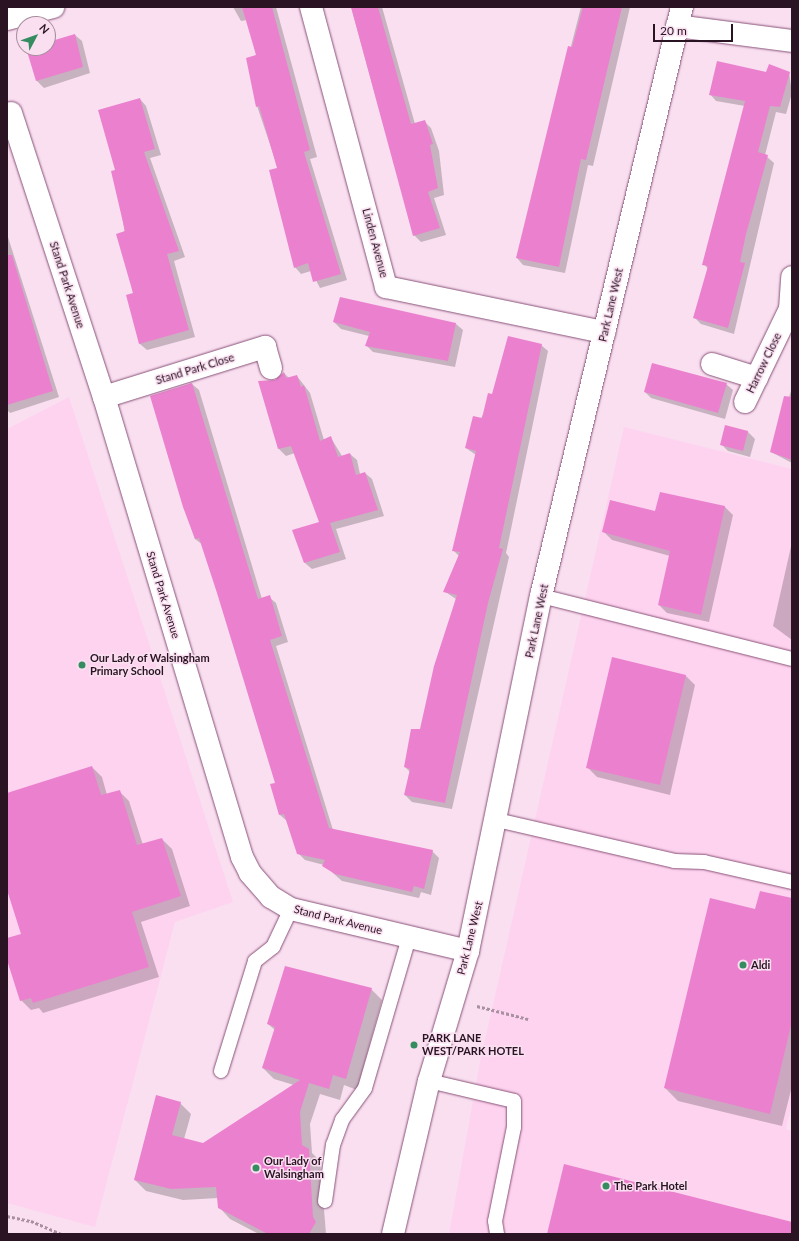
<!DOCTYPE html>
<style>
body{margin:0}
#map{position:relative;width:799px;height:1241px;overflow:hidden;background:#f9dff0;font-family:Lato,sans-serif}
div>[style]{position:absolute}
.built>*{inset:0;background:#fed3ef}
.shadow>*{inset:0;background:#0003}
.building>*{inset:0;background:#eb81ce}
.path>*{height:2.5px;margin-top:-1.25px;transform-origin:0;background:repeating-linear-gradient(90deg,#aa91a2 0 3px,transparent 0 5px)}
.roads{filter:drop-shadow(0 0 1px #885178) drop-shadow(0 0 1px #885178)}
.service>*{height:14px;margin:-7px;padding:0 7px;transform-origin:7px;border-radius:7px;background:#fff}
.minor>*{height:22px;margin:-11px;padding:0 11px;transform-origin:11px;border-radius:11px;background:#fff}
.tertiary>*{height:22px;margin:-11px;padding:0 11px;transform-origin:11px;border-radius:11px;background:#fff}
.dots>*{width:11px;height:11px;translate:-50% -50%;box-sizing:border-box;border:2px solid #f9dff0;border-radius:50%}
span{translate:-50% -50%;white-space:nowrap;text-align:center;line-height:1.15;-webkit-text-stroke:3px #f9dff0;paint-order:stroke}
.street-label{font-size:11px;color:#2a1424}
.poi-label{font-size:11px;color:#2a1424;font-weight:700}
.left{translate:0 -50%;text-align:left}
.frame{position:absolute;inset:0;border:8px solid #2a1424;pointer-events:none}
.north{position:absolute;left:16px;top:16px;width:40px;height:40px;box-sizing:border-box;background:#f9dff0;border:1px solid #a68e9e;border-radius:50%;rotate:49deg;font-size:11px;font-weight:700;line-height:16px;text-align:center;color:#2a1424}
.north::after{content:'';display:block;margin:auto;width:14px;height:18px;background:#358c61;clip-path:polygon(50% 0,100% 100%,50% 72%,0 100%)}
.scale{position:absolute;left:653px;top:24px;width:80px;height:18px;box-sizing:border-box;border:2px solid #2a1424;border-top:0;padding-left:5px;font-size:12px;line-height:14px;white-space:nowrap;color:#2a1424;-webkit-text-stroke:3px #f9dff0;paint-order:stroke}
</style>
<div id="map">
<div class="built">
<div style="clip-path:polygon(69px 397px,233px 902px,175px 922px,95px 1227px,7px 1203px,7px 429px)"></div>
<div style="clip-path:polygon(624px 427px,792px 469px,792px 1103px,786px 1129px,792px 1131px,792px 1234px,449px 1234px,480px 1062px)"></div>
</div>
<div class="shadow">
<div style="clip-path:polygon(233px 7px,276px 7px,317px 157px,310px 159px,347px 280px,320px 288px,311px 271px,301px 274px,295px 267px,278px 168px,257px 106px,257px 56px,247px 20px,241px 21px)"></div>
<div style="clip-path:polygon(351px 7px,382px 7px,415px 124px,424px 121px,431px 128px,439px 151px,444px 195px,434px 198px,446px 235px,421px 242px,414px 235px)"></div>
<div style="clip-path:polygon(581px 7px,630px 7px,593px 166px,588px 165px,565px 273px,523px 265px,517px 258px)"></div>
<div style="clip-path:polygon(75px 35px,82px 41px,90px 73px,44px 88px,37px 81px,27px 49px,48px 48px,48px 43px)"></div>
<div style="clip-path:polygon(789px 72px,792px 93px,786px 114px,776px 112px,765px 155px,774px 163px,734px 334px,701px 324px,694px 317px,708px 269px,704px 264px,745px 106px,716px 101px,710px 94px,766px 73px)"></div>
<div style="clip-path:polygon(140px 99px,146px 106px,161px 155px,150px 158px,185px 257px,174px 261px,195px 337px,147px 350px,140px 344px,116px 171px)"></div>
<div style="clip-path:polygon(7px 234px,59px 397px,10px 413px,7px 410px)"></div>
<div style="clip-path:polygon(341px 298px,456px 324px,463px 330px,455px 367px,373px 352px,366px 345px,369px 336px,341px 329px,334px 322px)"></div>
<div style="clip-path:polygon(541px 345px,548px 351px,506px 553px,509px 557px,452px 809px,412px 802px,405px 795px,410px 772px,405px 767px,421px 730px,456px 599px,444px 591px,459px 556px,453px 550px,476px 455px,466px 448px,493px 395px)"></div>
<div style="clip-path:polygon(284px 373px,289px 378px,297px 376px,310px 393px,324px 440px,331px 438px,342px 456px,350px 454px,357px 460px,360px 474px,365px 473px,372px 479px,384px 516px,336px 529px,346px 559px,312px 569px,305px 563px,320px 522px,295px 453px,286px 456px,279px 449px,259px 382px,275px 381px)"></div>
<div style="clip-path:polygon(192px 384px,199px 390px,262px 599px,269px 597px,276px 603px,288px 642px,276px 646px,333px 830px,432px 851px,439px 858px,431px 895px,421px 892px,419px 898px,342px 881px,324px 865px,305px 860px,298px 853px,287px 821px,280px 815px,276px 784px,203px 545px,195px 539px,184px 507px)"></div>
<div style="clip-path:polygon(726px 384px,733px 390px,725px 419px,651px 398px,645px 392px)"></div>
<div style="clip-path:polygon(792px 388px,792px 463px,771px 452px)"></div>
<div style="clip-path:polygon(726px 426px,748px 432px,755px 439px,750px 457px,728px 451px,721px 444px)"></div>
<div style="clip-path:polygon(725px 507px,733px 515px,709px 622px,667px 613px,659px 605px,670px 556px,612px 540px,603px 531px,656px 512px)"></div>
<div style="clip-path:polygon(792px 542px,792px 640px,773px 626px)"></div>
<div style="clip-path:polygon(685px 675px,695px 685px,670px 795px,597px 777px,587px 767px)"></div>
<div style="clip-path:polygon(92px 767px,102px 777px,107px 795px,119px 791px,129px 801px,143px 845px,162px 839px,172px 849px,190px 906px,141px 922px,159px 977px,43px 1013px,39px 1008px,31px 1010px,21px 1000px,7px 957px,7px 939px,22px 935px,7px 887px,7px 794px)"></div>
<div style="clip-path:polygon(792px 899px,792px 1086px,782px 1126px,678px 1101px,665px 1088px,756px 910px)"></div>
<div style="clip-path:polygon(371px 989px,382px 1000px,357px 1090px,344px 1085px,340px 1100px,320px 1094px,310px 1124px,312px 1153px,320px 1161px,326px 1234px,259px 1234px,230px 1219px,219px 1207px,218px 1198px,183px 1200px,146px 1191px,135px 1180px,180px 1103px,191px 1114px,184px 1139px,203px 1144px,294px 1085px,274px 1079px,263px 1068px,275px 1030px,268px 1024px)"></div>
</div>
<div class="building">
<div style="clip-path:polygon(242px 7px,272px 7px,310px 150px,304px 152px,341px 274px,313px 282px,308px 263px,294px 268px,269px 170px,277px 168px,259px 106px,256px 107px,246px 58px,256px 55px)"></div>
<div style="clip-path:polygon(351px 7px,378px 7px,411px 124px,425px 120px,433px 144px,430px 145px,438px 188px,428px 192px,440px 228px,413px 236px)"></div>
<div style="clip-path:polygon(583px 7px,622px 7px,586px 160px,581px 159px,559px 267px,516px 258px,568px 46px,572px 47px)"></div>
<div style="clip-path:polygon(75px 34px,83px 67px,36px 81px,26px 48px,48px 48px,48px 42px)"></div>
<div style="clip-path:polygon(717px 61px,766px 72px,769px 64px,790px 72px,780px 107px,770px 106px,758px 152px,768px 155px,746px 234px,740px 262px,745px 263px,728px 328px,693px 318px,708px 266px,702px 265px,745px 101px,709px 95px)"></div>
<div style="clip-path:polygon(140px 98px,155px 149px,144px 152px,179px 251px,167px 254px,189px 330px,139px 344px,126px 295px,133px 293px,116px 234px,125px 231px,111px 171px,115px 170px,98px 110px)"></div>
<div style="clip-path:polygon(7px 255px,12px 255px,53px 391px,7px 405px)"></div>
<div style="clip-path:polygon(340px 297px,456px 323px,448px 361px,365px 346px,370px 332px,333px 322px)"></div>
<div style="clip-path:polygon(508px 336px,542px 344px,499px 548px,503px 549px,488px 603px,445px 803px,404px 795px,410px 769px,404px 767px,411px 729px,420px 729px,434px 666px,457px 595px,443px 592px,460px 552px,452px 551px,476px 451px,465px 448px,473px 416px,482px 418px,488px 393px,492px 394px)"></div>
<div style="clip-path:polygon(652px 363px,727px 383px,718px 413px,644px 392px)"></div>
<div style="clip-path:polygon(284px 372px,286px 378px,297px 375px,301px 387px,304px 385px,320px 441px,331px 436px,338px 457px,350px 453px,356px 475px,365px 472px,378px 510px,330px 523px,340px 552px,304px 563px,292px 530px,319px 522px,291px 446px,278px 449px,258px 381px,275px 380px)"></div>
<div style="clip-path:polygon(192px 383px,258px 599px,270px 595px,282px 636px,270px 640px,329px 828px,433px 850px,424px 889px,414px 886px,412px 892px,335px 874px,322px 866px,325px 860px,297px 854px,284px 814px,279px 815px,270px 784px,275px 783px,268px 760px,217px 593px,199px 538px,195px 539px,183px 507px,150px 396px)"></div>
<div style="clip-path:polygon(784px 396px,792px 397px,792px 460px,770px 452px)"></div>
<div style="clip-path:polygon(725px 425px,748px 431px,743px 451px,720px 445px)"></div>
<div style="clip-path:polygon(660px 492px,725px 506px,701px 615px,658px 605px,670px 551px,602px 532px,610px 500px,655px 511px)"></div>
<div style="clip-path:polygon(612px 657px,686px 675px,660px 785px,586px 768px)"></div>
<div style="clip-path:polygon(92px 766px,101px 795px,120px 790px,137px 845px,162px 838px,181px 896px,132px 912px,149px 967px,33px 1003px,31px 998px,20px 1001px,7px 960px,7px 938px,21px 934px,7px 890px,7px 793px)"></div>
<div style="clip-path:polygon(760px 891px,792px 898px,792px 1021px,770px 1114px,664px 1088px,710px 898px,755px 909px)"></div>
<div style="clip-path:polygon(285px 966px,372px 988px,346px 1079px,333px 1075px,329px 1089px,309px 1083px,300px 1112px,302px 1145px,309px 1149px,313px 1217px,316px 1222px,309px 1234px,268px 1234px,218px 1208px,216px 1187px,171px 1189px,134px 1180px,156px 1095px,181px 1102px,172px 1135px,203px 1143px,300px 1080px,262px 1068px,275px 1027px,267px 1024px)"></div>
<div style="clip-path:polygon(564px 1164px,792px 1222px,792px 1234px,547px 1234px)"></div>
</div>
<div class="path">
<div style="left:477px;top:1006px;width:53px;rotate:14.3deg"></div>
<div style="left:7px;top:1216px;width:25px;rotate:12deg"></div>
<div style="left:31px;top:1221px;width:34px;rotate:23deg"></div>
</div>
<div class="roads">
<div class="service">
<div style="left:541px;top:596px;width:259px;rotate:14.1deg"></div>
<div style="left:497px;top:820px;width:182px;rotate:13deg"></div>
<div style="left:674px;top:861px;width:30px;rotate:2deg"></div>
<div style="left:704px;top:862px;width:90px;rotate:12.8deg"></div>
<div style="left:221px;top:1071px;width:115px;rotate:-72.8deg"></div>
<div style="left:255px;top:961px;width:23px;rotate:-38deg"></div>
<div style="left:273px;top:947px;width:42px;rotate:-64.7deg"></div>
<div style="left:429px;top:1081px;width:87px;rotate:13.2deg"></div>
<div style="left:514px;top:1101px;width:26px;rotate:90deg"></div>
<div style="left:514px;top:1127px;width:96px;rotate:101.4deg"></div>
<div style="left:495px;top:1221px;width:13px;rotate:81deg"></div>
<div style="left:325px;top:1201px;width:57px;rotate:-81.9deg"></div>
<div style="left:333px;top:1145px;width:27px;rotate:-70deg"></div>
<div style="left:342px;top:1120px;width:39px;rotate:-54deg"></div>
<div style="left:365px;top:1088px;width:156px;rotate:-73.7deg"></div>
</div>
<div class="minor">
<div style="left:311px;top:7px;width:290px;rotate:75deg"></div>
<div style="left:386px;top:287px;width:223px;rotate:11.7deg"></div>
<div style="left:7px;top:19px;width:48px;rotate:-14.6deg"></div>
<div style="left:677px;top:26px;width:116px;rotate:7.4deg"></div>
<div style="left:11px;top:113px;width:299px;rotate:71.9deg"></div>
<div style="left:104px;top:397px;width:480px;rotate:73.3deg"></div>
<div style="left:242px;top:857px;width:18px;rotate:63deg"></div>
<div style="left:250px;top:873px;width:32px;rotate:49deg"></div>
<div style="left:271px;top:897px;width:23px;rotate:31deg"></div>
<div style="left:291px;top:909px;width:182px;rotate:13.3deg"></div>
<div style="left:712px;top:364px;width:47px;rotate:17.3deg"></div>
<div style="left:104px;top:397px;width:169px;rotate:-17.3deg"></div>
<div style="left:265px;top:347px;width:22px;rotate:74deg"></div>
<div style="left:745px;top:402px;width:103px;rotate:-64.2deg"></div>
<div style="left:790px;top:309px;width:32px;rotate:-86deg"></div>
</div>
<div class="tertiary">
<div style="left:393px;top:1234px;width:157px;rotate:-76.8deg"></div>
<div style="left:429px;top:1081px;width:136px;rotate:-73.3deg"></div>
<div style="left:468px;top:951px;width:362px;rotate:-78.4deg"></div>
<div style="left:541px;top:596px;width:606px;rotate:-76.54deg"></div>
</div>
</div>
<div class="dots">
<div style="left:82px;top:665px;background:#358c61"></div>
<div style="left:743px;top:965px;background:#358c61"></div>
<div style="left:414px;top:1045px;background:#358c61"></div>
<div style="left:256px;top:1168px;background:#358c61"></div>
<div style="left:606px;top:1186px;background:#358c61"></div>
</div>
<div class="street-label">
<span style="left:375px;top:243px;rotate:75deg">Linden Avenue</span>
<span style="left:67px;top:285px;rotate:72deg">Stand Park Avenue</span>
<span style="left:611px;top:305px;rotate:-77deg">Park Lane West</span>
<span style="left:764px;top:363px;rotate:-64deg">Harrow Close</span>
<span style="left:195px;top:369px;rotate:-17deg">Stand Park Close</span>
<span style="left:163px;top:595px;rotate:73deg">Stand Park Avenue</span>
<span style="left:537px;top:621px;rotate:-78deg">Park Lane West</span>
<span style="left:338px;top:920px;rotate:14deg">Stand Park Avenue</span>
<span style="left:470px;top:938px;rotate:-76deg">Park Lane West</span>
</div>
<div class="poi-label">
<span class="left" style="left:90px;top:665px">Our Lady of Walsingham<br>Primary School</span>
<span class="left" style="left:751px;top:965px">Aldi</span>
<span class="left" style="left:422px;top:1045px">PARK LANE<br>WEST/PARK HOTEL</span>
<span class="left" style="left:264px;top:1168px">Our Lady of<br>Walsingham</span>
<span class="left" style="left:614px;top:1186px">The Park Hotel</span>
</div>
<div class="frame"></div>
<div class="north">N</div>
<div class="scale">20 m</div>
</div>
